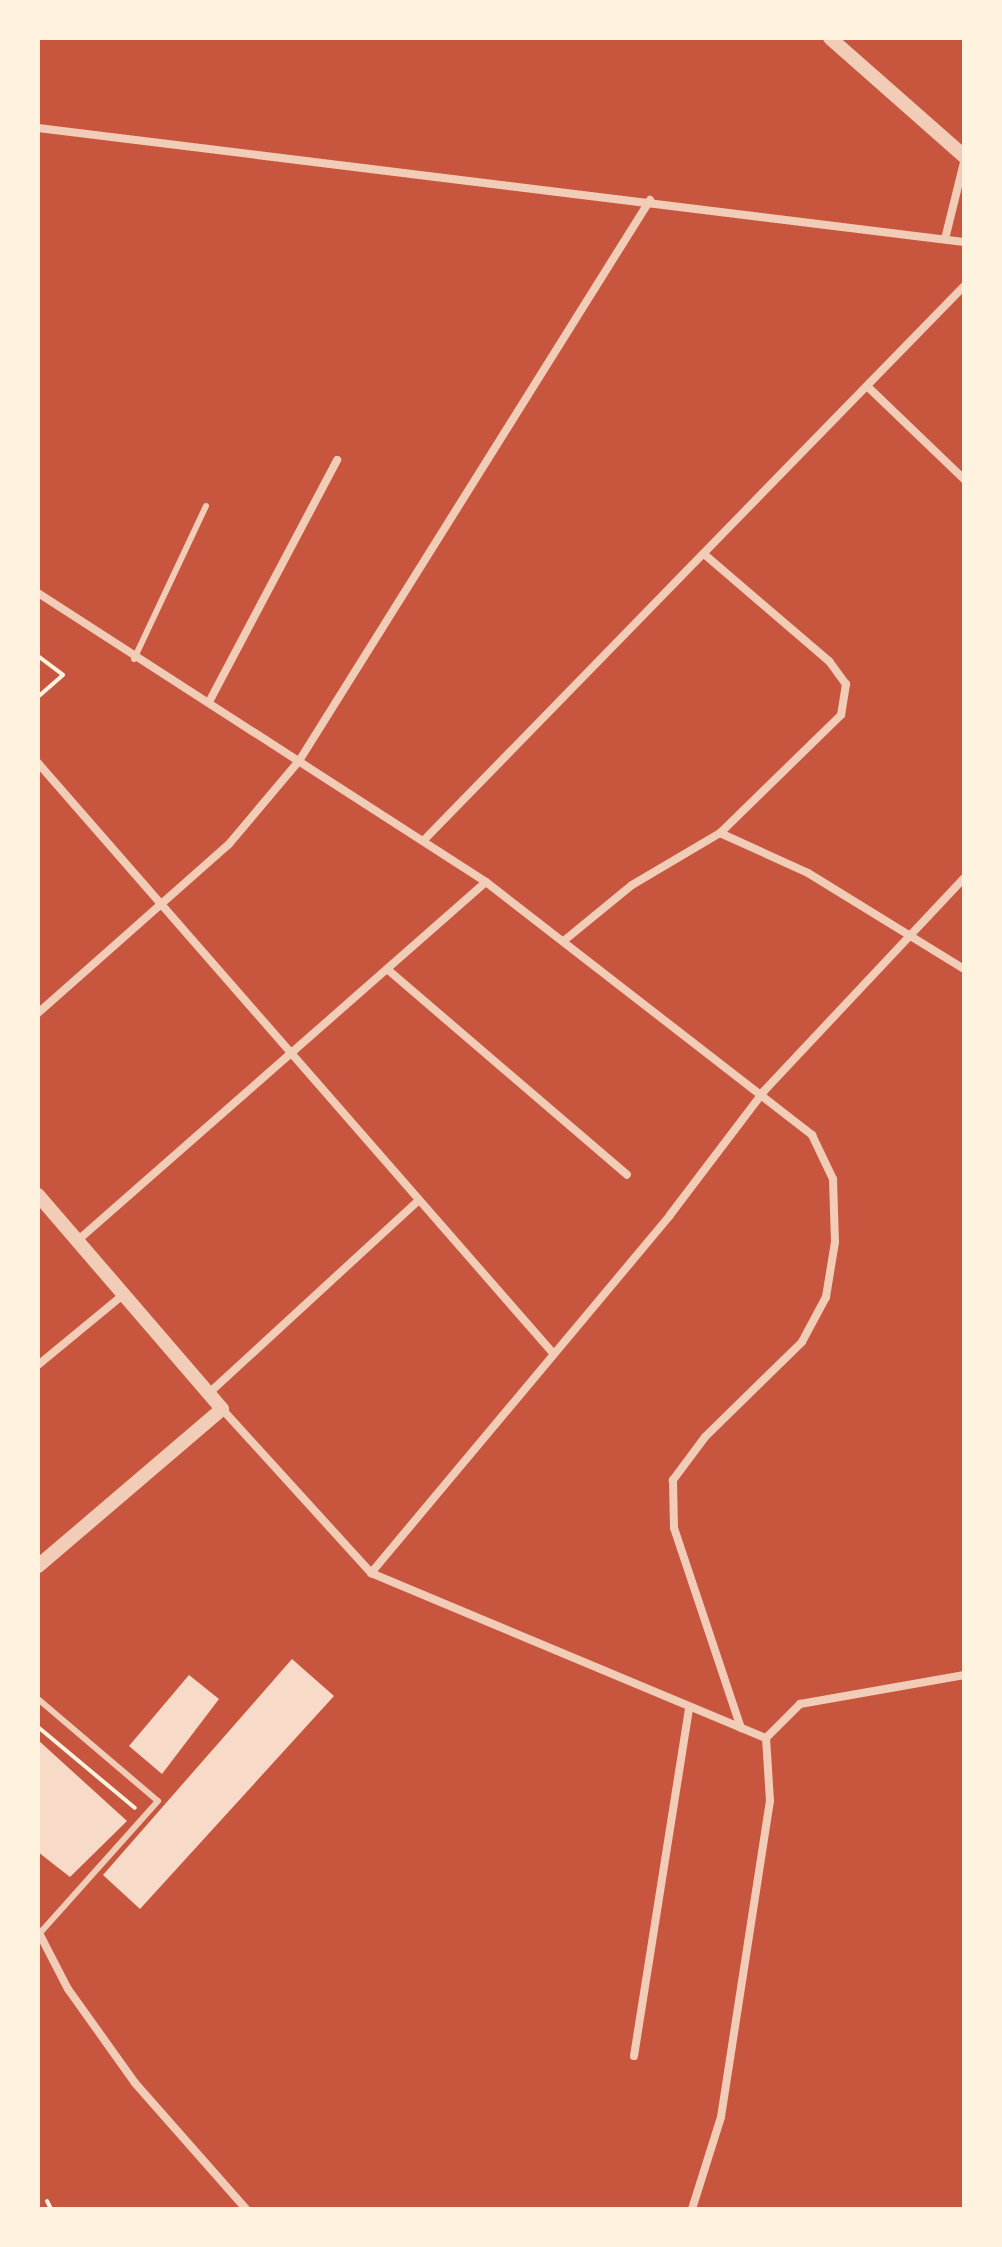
<!DOCTYPE html>
<style>
body{margin:0}
#map{position:relative;width:1002px;height:2247px;overflow:hidden;background:#c8553d;font-family:"Sofia Sans Condensed",sans-serif}
div>[style]{position:absolute}
.building>*{inset:0;background:#f7dbc8}
.path>*{height:4px;margin:-2px;padding:0 2px;transform-origin:2px;border-radius:2px;background:#fff3e0}
.service>*{height:6px;margin:-3px;padding:0 3px;transform-origin:3px;border-radius:3px;background:#f1ccb7}
.minor>*{height:8px;margin:-4px;padding:0 4px;transform-origin:4px;border-radius:4px;background:#f1ccb7}
.tertiary>*{height:14px;margin:-7px;padding:0 7px;transform-origin:7px;border-radius:7px;background:#f1ccb7}
span{translate:-50% -50%;white-space:nowrap;text-align:center;line-height:1.15;-webkit-text-stroke:7px #fff3e0;paint-order:stroke}
.frame{position:absolute;inset:0;border:40px solid #fff3e0;pointer-events:none}
</style>
<div id="map">
<div class="building">
<div style="clip-path:polygon(292px 1659px,334px 1696px,140px 1909px,103px 1875px)"></div>
<div style="clip-path:polygon(189px 1675px,219px 1699px,162px 1774px,129px 1746px)"></div>
<div style="clip-path:polygon(38px 1740px,127px 1821px,70px 1877px,38px 1852px)"></div>
</div>
<div class="path">
<div style="left:38px;top:656px;width:31px;rotate:37deg"></div>
<div style="left:63px;top:675px;width:33px;rotate:139deg"></div>
<div style="left:38px;top:1727px;width:126px;rotate:39.9deg"></div>
<div style="left:47px;top:2201px;width:9px;rotate:63deg"></div>
</div>
<div class="service">
<div style="left:134px;top:659px;width:169px;rotate:-64.8deg"></div>
<div style="left:38px;top:1699px;width:157px;rotate:40.4deg"></div>
<div style="left:158px;top:1801px;width:178px;rotate:131.8deg"></div>
</div>
<div class="minor">
<div style="left:38px;top:128px;width:933px;rotate:7.02deg"></div>
<div style="left:945px;top:239px;width:79px;rotate:-76.1deg"></div>
<div style="left:868px;top:387px;width:133px;rotate:43.8deg"></div>
<div style="left:704px;top:554px;width:165px;rotate:40.6deg"></div>
<div style="left:829px;top:661px;width:29px;rotate:54deg"></div>
<div style="left:846px;top:684px;width:31px;rotate:99deg"></div>
<div style="left:841px;top:715px;width:169px;rotate:135.7deg"></div>
<div style="left:38px;top:593px;width:533px;rotate:32.83deg"></div>
<div style="left:486px;top:882px;width:413px;rotate:37.8deg"></div>
<div style="left:812px;top:1135px;width:49px;rotate:64.5deg"></div>
<div style="left:833px;top:1179px;width:63px;rotate:88.2deg"></div>
<div style="left:835px;top:1242px;width:56px;rotate:99.3deg"></div>
<div style="left:826px;top:1297px;width:51px;rotate:118.1deg"></div>
<div style="left:802px;top:1342px;width:136px;rotate:135.6deg"></div>
<div style="left:705px;top:1437px;width:54px;rotate:126.7deg"></div>
<div style="left:673px;top:1480px;width:48px;rotate:88.8deg"></div>
<div style="left:674px;top:1528px;width:211px;rotate:71.5deg"></div>
<div style="left:209px;top:702px;width:274px;rotate:-62.1deg"></div>
<div style="left:38px;top:763px;width:782px;rotate:48.89deg"></div>
<div style="left:425px;top:839px;width:772px;rotate:-45.73deg"></div>
<div style="left:566px;top:939px;width:85px;rotate:-39.3deg"></div>
<div style="left:632px;top:885px;width:102px;rotate:-30.6deg"></div>
<div style="left:720px;top:833px;width:97px;rotate:24.4deg"></div>
<div style="left:808px;top:873px;width:183px;rotate:31.6deg"></div>
<div style="left:387px;top:969px;width:316px;rotate:40.6deg"></div>
<div style="left:38px;top:1013px;width:255px;rotate:-41.5deg"></div>
<div style="left:229px;top:844px;width:109px;rotate:-49.9deg"></div>
<div style="left:299px;top:761px;width:662px;rotate:-57.97deg"></div>
<div style="left:77px;top:1241px;width:544px;rotate:-41.28deg"></div>
<div style="left:38px;top:1365px;width:110px;rotate:-39.5deg"></div>
<div style="left:208px;top:1394px;width:285px;rotate:-42.6deg"></div>
<div style="left:222px;top:1409px;width:222px;rotate:47.7deg"></div>
<div style="left:371px;top:1573px;width:428px;rotate:22.7deg"></div>
<div style="left:766px;top:1738px;width:48px;rotate:-45deg"></div>
<div style="left:800px;top:1704px;width:167px;rotate:-10deg"></div>
<div style="left:371px;top:1573px;width:466px;rotate:-50.1deg"></div>
<div style="left:670px;top:1215px;width:156px;rotate:-52.8deg"></div>
<div style="left:764px;top:1091px;width:292px;rotate:-46.8deg"></div>
<div style="left:38px;top:1931px;width:65px;rotate:62.7deg"></div>
<div style="left:68px;top:1989px;width:115px;rotate:54.5deg"></div>
<div style="left:135px;top:2083px;width:168px;rotate:48.6deg"></div>
<div style="left:634px;top:2056px;width:351px;rotate:-81deg"></div>
<div style="left:692px;top:2209px;width:96px;rotate:-72.5deg"></div>
<div style="left:721px;top:2117px;width:320px;rotate:-81.2deg"></div>
<div style="left:770px;top:1801px;width:63px;rotate:-93.6deg"></div>
</div>
<div class="tertiary">
<div style="left:830px;top:38px;width:179px;rotate:41.4deg"></div>
<div style="left:38px;top:1195px;width:282px;rotate:49.3deg"></div>
<div style="left:222px;top:1409px;width:242px;rotate:139.5deg"></div>
</div>
<div class="frame"></div>
</div>
